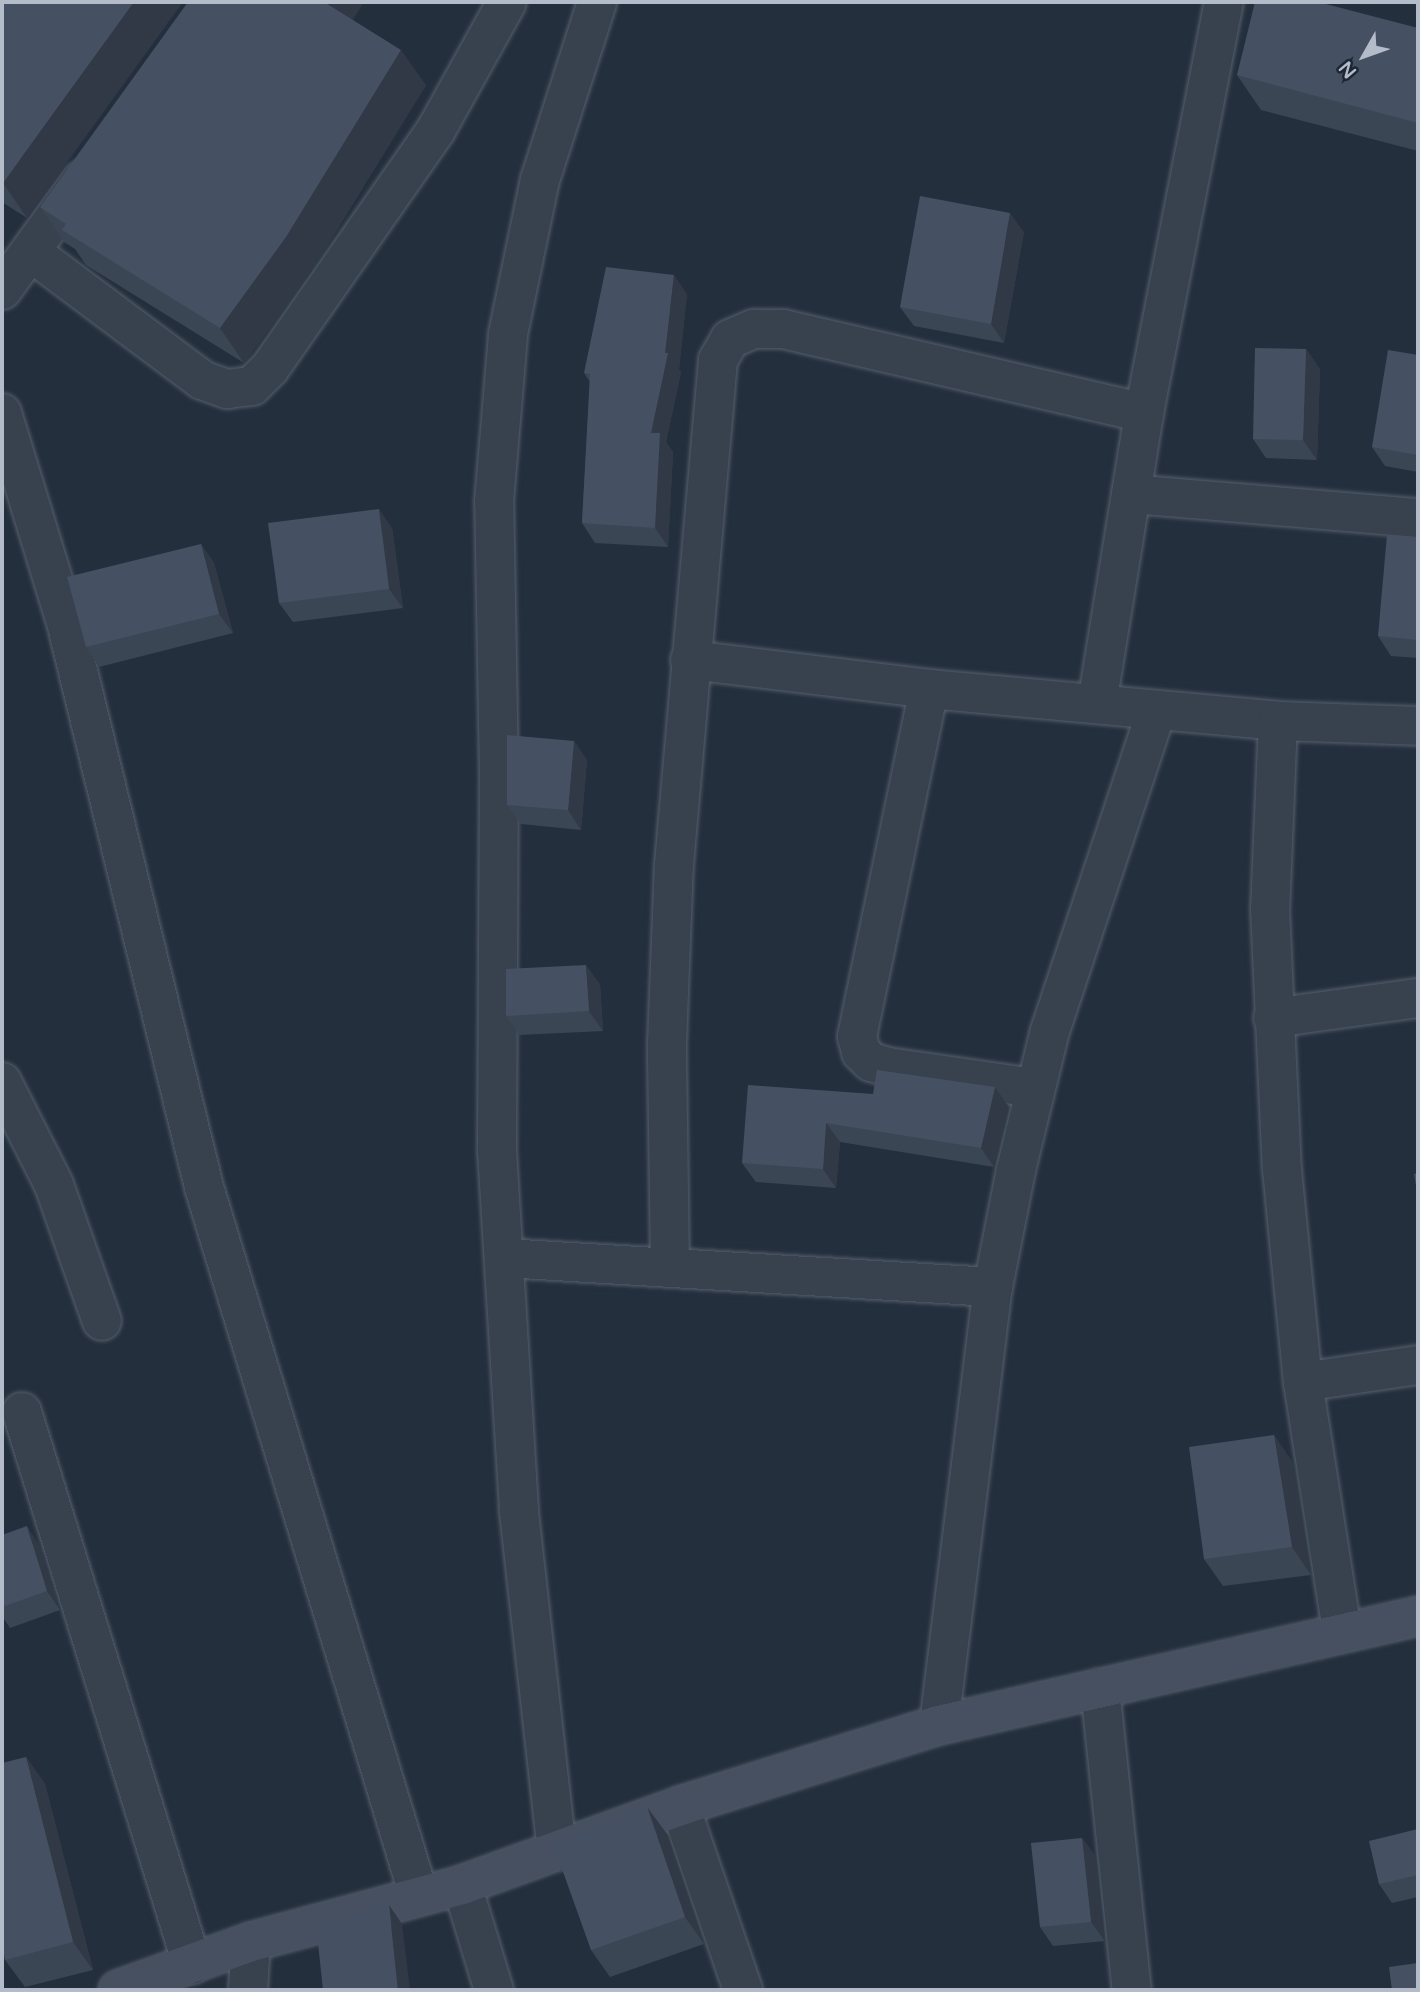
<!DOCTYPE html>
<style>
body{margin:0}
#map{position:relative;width:1420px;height:1992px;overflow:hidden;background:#242f3e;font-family:"Varela Round",sans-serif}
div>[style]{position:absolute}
.roads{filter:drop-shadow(0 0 2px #565f6c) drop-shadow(0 0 2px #565f6c)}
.street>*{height:38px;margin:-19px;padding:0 19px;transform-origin:19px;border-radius:19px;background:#38414e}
.secondary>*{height:38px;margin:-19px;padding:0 19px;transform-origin:19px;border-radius:19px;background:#465061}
.wall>*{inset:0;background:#3b4654}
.shaded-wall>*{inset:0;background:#303945}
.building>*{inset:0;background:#455162}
span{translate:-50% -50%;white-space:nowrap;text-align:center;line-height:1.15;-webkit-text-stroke:6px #1d2633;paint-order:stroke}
.frame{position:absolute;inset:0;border:4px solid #b4bcc9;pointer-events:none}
.north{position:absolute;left:1329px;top:21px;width:70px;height:70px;-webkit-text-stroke:5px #1d2633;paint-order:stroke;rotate:230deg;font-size:19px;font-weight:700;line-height:28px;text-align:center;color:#b4bcc9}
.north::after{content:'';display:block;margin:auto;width:24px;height:32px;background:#b4bcc9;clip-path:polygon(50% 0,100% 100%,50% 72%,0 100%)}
</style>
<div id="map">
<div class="roads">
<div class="street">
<div style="left:31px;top:252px;width:214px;rotate:36.8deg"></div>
<div style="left:202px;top:380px;width:27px;rotate:20deg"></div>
<div style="left:227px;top:389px;width:25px;rotate:-7deg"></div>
<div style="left:252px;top:386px;width:25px;rotate:-45deg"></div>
<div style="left:270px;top:368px;width:290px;rotate:-55.1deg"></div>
<div style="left:436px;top:130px;width:146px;rotate:-61deg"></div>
<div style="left:2px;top:290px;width:136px;rotate:-54deg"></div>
<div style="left:2px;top:413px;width:223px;rotate:73deg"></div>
<div style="left:67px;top:626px;width:577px;rotate:76.28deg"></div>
<div style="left:204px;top:1187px;width:741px;rotate:73.13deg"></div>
<div style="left:1131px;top:494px;width:288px;rotate:4.8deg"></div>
<div style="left:690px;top:660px;width:241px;rotate:6.9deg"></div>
<div style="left:929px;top:689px;width:350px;rotate:5.2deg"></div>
<div style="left:1278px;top:721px;width:140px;rotate:2deg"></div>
<div style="left:929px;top:689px;width:355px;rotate:101.7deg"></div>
<div style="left:857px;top:1037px;width:16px;rotate:75deg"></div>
<div style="left:861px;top:1052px;width:14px;rotate:45deg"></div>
<div style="left:871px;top:1062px;width:18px;rotate:16deg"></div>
<div style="left:888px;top:1067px;width:148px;rotate:8.2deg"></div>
<div style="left:1097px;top:704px;width:295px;rotate:-80.8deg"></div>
<div style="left:1144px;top:413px;width:419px;rotate:-79deg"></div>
<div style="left:1278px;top:721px;width:188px;rotate:92.4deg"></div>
<div style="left:1270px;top:909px;width:260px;rotate:87.4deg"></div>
<div style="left:1282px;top:1169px;width:214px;rotate:84.4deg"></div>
<div style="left:1303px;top:1382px;width:253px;rotate:81.1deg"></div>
<div style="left:1273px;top:1018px;width:146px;rotate:-7.9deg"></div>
<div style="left:2px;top:1082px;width:115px;rotate:63.2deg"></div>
<div style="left:54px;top:1185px;width:144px;rotate:70.6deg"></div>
<div style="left:504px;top:1258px;width:490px;rotate:3.4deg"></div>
<div style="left:670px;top:1268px;width:224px;rotate:-90.8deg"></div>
<div style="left:667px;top:1044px;width:179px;rotate:-87.8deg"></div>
<div style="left:674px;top:865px;width:507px;rotate:-85.02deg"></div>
<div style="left:718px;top:360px;width:24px;rotate:-60deg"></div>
<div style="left:730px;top:339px;width:26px;rotate:-23deg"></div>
<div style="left:754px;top:329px;width:29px"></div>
<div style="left:783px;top:329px;width:371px;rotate:13.1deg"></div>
<div style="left:1303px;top:1382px;width:116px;rotate:-8.4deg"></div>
<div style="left:22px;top:1412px;width:578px;rotate:72.88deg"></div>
<div style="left:1100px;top:1688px;width:304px;rotate:84deg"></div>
<div style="left:939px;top:1725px;width:441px;rotate:-83deg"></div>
<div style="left:993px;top:1287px;width:119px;rotate:-78.9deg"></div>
<div style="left:1016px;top:1170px;width:143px;rotate:-76.3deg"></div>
<div style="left:1050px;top:1031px;width:338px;rotate:-71.6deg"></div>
<div style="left:680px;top:1806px;width:194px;rotate:71.1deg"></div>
<div style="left:557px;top:1851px;width:343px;rotate:-96.4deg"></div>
<div style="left:519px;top:1510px;width:360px;rotate:-93.5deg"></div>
<div style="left:497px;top:1151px;width:375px;rotate:-89.7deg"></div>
<div style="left:499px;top:776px;width:274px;rotate:-91deg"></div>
<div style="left:494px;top:502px;width:169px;rotate:-85.2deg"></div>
<div style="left:508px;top:334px;width:157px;rotate:-78.3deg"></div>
<div style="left:540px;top:180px;width:187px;rotate:-72.2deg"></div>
<div style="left:462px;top:1885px;width:110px;rotate:73.1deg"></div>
<div style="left:248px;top:1990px;width:48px;rotate:-86.4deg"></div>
</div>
<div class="secondary">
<div style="left:118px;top:1990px;width:141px;rotate:-19.8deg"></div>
<div style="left:251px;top:1942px;width:219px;rotate:-15.1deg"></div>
<div style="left:462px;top:1885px;width:232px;rotate:-19.9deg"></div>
<div style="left:680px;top:1806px;width:271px;rotate:-17.4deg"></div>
<div style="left:939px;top:1725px;width:491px;rotate:-12.8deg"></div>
</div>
</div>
<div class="wall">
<div style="clip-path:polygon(2px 2px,27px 218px,2px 202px)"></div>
<div style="clip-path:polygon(353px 20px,426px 85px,311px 272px,244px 363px,86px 265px,75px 249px,64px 242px,40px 207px)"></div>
<div style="clip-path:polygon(1418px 28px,1418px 151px,1261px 110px,1237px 75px)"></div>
<div style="clip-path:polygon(1024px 232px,1004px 343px,914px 326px,900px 307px)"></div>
<div style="clip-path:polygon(687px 294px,679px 369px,681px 372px,666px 442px,673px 452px,668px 547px,595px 543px,582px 523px,590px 382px,584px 373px)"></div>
<div style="clip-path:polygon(1306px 349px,1320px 369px,1317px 460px,1266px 458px,1253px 439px)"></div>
<div style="clip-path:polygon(1418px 355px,1418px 472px,1385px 466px,1372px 447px)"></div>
<div style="clip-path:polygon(392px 528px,403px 608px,293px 622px,279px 603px)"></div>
<div style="clip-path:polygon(1418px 538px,1418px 658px,1391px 656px,1378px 636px)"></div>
<div style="clip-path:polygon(201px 544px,214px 563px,233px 633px,99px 667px,86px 647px)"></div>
<div style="clip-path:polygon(574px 741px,587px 760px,581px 830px,521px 824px,507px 805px)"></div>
<div style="clip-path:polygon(600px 984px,603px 1031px,519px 1035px,506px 1016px)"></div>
<div style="clip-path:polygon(995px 1087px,1008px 1106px,994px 1167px,840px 1142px,836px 1188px,756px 1182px,742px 1163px,873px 1094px)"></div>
<div style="clip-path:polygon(1274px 1435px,1293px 1463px,1311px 1575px,1223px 1586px,1204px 1559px)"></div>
<div style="clip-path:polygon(2px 1535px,40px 1546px,60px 1610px,10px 1628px,2px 1616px)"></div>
<div style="clip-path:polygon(26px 1757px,45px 1784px,93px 1970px,25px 1987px,5px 1960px)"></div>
<div style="clip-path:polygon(1418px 1829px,1418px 1897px,1392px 1903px,1379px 1884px)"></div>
<div style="clip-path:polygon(667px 1834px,704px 1944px,610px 1977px,591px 1950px)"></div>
<div style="clip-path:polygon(1082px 1838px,1096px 1857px,1105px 1941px,1053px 1946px,1040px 1927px)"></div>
</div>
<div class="shaded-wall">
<div style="clip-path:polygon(134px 2px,183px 2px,27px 218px,3px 183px)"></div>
<div style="clip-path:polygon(321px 2px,364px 2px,344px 34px)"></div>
<div style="clip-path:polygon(401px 50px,426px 85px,311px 272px,244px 363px,220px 328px)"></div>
<div style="clip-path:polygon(1010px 213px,1024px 232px,1004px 343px,991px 324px)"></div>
<div style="clip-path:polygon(674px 275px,687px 294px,679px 369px,681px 372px,666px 442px,673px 452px,668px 547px,655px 528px,651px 433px,665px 353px)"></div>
<div style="clip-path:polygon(1306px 349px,1320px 369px,1317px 460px,1303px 440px)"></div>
<div style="clip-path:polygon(379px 509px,392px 528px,403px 608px,389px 589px)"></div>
<div style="clip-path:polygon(201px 544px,214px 563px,233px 633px,219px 614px)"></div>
<div style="clip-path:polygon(574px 741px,587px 760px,581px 830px,568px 810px)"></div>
<div style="clip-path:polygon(586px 965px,600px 984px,603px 1031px,589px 1011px)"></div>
<div style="clip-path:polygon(995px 1087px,1008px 1106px,994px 1167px,981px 1148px)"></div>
<div style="clip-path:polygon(826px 1123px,840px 1142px,836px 1188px,823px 1169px)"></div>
<div style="clip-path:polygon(1274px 1435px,1293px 1463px,1311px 1575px,1292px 1547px)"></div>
<div style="clip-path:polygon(27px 1526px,40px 1546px,60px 1610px,47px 1591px)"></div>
<div style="clip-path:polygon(26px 1757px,45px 1784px,93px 1970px,73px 1942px)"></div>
<div style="clip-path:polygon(647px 1807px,667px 1834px,704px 1944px,685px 1917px)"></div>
<div style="clip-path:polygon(1082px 1838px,1096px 1857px,1105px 1941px,1091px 1922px)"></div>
<div style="clip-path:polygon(389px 1905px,402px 1924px,410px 1990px,398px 1990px)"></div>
</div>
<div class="building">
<div style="clip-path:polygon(2px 2px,134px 2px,3px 183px,2px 183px)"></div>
<div style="clip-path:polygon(188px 2px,324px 2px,401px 50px,286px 237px,220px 328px,62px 230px,66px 224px,40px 207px)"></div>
<div style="clip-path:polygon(1255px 2px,1318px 2px,1418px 28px,1418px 123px,1237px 75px)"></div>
<div style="clip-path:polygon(920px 196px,1010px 213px,991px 324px,900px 307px)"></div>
<div style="clip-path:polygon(606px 267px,674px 275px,665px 353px,668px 353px,651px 433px,660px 433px,655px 528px,582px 523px,590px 374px,584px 373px)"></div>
<div style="clip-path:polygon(1255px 348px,1306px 349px,1303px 440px,1253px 439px)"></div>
<div style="clip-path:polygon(1388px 350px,1418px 355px,1418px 455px,1372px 447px)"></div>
<div style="clip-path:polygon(379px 509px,389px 589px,279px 603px,268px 523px)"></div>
<div style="clip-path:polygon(1387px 535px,1418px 538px,1418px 640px,1378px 636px)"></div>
<div style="clip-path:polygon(201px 544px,219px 614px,86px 647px,67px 577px)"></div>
<div style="clip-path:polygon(507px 735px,574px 741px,568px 810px,507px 805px)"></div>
<div style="clip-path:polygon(586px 965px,589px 1011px,506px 1016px,506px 969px)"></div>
<div style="clip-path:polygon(877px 1070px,995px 1087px,981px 1148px,826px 1123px,823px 1169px,742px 1163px,748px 1085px,873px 1094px)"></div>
<div style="clip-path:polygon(1418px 1173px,1418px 1197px,1414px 1174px)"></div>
<div style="clip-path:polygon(1274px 1435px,1292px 1547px,1204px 1559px,1189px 1447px)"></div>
<div style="clip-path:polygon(27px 1526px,47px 1591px,2px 1607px,2px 1535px)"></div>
<div style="clip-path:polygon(26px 1757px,73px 1942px,5px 1960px,2px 1945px,2px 1763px)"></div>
<div style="clip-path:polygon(647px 1807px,685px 1917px,591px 1950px,552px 1841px)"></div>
<div style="clip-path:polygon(1418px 1829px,1418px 1875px,1379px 1884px,1369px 1841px)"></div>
<div style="clip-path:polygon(1082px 1838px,1091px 1922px,1040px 1927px,1031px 1843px)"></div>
<div style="clip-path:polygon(389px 1905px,398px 1990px,323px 1990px,316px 1924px)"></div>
<div style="clip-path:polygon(1418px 1963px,1418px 1990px,1392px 1990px,1389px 1967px)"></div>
</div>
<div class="frame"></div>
<div class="north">N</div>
</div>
